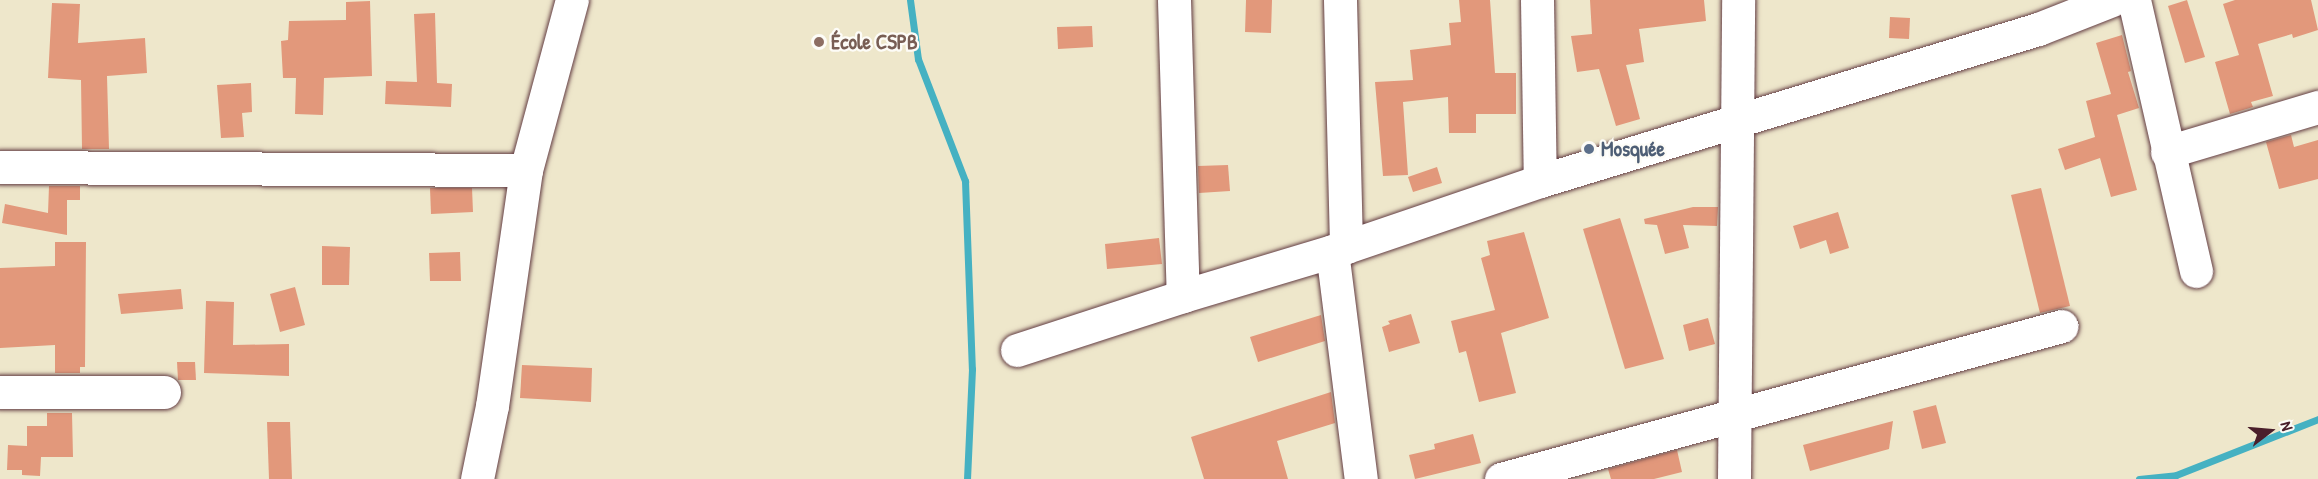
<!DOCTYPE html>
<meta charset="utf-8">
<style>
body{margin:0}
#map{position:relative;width:2318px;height:479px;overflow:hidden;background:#eee7cb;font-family:"Patrick Hand",sans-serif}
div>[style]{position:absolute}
.stream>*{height:7px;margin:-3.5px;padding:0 3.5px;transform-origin:3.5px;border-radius:3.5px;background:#45b1c2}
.building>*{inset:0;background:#e2987b}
.roads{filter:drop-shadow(0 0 2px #633d43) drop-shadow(0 0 2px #633d43)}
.minor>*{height:33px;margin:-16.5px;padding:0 16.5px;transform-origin:16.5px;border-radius:16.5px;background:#fff}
.dots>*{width:16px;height:16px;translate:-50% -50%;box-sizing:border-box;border:3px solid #fdfcf7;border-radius:50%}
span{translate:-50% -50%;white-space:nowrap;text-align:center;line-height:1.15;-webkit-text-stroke:4.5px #fdfcf7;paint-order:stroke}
.education-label{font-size:21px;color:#785e54;font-weight:700}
.left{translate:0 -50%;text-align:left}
.service-label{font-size:21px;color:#4e5e75;font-weight:700}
.north{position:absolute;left:2240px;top:401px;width:60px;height:60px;-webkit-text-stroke:4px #fdfcf7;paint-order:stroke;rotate:74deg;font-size:16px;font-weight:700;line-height:24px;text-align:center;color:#4a1f2b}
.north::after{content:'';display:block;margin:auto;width:21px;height:27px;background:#4a1f2b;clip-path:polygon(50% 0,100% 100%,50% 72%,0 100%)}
</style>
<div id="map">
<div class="stream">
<div style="left:910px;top:0;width:60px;rotate:82.3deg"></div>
<div style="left:918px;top:59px;width:131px;rotate:68.9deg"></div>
<div style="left:965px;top:181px;width:188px;rotate:87.9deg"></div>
<div style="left:972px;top:369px;width:110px;rotate:92.6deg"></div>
<div style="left:2139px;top:479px;width:37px;rotate:-6deg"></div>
<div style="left:2176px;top:475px;width:153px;rotate:-21.5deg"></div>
</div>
<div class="building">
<div style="clip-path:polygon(1246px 0,1272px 0,1271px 33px,1245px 32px)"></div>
<div style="clip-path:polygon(1459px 0,1490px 0,1495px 73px,1516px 73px,1516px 114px,1476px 114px,1476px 133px,1449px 133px,1448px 97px,1403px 102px,1408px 175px,1383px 176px,1375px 82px,1413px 80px,1410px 50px,1451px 45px,1449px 23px,1461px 22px)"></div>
<div style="clip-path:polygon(1590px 0,1704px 0,1706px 21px,1639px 29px,1644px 62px,1626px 65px,1640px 119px,1616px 126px,1599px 69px,1577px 72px,1571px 36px,1592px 34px)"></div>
<div style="clip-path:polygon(2187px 0,2205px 57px,2185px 63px,2168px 6px)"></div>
<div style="clip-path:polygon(2235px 0,2311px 0,2318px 30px,2293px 38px,2292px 34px,2258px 44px,2273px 96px,2251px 102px,2253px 107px,2230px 114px,2215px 62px,2239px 55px,2223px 4px)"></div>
<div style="clip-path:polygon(370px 1px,372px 76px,324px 78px,323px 115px,295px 114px,296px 78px,283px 78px,281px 41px,288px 40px,289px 21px,346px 20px,346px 2px)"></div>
<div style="clip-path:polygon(52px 3px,80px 4px,78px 43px,145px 38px,147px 73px,107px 76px,109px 149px,82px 149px,81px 80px,48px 78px)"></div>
<div style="clip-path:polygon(435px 13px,437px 83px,452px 84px,451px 107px,385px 104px,386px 81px,417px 82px,414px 14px)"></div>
<div style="clip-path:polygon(1890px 17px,1910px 18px,1909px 39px,1889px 38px)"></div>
<div style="clip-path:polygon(1092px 26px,1093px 47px,1058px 49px,1057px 27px)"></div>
<div style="clip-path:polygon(2122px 35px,2131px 71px,2128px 72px,2139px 108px,2117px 115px,2137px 190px,2111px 197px,2100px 158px,2065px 170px,2058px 149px,2095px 137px,2086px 101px,2111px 94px,2096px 43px)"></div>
<div style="clip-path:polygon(251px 83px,252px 112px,242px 113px,244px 137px,221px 138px,217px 85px)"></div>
<div style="clip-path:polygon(2291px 135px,2294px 147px,2318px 140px,2318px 179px,2279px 189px,2266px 142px)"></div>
<div style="clip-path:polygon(1228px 165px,1230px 191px,1199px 193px,1198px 166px)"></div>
<div style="clip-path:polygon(1437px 167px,1442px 183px,1413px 192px,1408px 177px)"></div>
<div style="clip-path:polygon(49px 186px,80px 186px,80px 200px,67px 200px,67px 235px,2px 223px,5px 204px,48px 213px)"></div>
<div style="clip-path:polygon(430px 188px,472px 188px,473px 212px,431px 214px)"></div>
<div style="clip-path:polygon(2041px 188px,2070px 306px,2040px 313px,2011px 195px)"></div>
<div style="clip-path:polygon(1693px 207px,1718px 207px,1717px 226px,1683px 225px,1689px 248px,1665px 254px,1657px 225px,1645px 224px,1644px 219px)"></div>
<div style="clip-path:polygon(1838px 212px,1849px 248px,1830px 254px,1826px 240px,1800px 249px,1793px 226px)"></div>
<div style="clip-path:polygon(1620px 218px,1664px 359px,1625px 369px,1583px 229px)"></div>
<div style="clip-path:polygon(1524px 232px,1549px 318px,1501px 333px,1516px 393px,1479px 402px,1466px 351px,1459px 353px,1451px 321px,1495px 310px,1481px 258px,1490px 255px,1487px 241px)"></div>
<div style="clip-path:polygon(1159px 238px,1162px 264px,1107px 269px,1105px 244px)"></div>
<div style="clip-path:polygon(55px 242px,86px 242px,85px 367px,80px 367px,80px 373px,55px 373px,55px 345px,0 348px,0 268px,55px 266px)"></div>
<div style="clip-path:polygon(322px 246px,350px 247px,349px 285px,322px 285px)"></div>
<div style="clip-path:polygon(460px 252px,461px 281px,430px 281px,429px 253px)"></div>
<div style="clip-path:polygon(295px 287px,305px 325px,280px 332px,270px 294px)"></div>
<div style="clip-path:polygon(181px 289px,183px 309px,121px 314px,118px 294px)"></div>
<div style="clip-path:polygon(206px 301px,234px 302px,233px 345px,289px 344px,289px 376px,204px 373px)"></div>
<div style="clip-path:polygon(1411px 314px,1420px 343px,1389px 352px,1382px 327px,1390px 324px,1388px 321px)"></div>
<div style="clip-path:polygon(1321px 315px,1325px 341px,1258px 362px,1250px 337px)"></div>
<div style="clip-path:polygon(1708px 318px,1715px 344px,1689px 351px,1683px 325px)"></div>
<div style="clip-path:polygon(177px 362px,195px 362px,196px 380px,178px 380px)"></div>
<div style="clip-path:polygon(522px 365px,592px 368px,591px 402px,520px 398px)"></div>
<div style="clip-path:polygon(1331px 392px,1335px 423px,1277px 441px,1288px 479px,1204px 479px,1191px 437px)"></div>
<div style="clip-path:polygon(1936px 405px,1946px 443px,1922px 449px,1913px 411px)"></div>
<div style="clip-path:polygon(47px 413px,72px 413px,73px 457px,41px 457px,40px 476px,22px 475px,22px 470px,7px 470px,8px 445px,27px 446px,27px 426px,47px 426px)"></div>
<div style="clip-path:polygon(1893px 421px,1889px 449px,1810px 471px,1803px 445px)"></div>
<div style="clip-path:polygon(267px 422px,290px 422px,292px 479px,269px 479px)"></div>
<div style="clip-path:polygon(1473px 434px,1481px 463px,1415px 479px,1409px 455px,1435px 449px,1434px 444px)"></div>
<div style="clip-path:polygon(1677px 450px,1682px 472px,1654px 479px,1611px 479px,1608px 469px)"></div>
</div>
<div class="roads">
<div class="minor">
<div style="left:1174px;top:0;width:296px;rotate:88.3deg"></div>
<div style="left:1340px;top:0;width:247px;rotate:88.6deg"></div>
<div style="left:1537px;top:0;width:181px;rotate:89.1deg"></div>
<div style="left:2134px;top:0;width:278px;rotate:77.1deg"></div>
<div style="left:2167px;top:152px;width:158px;rotate:-16.6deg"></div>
<div style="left:0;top:167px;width:526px;rotate:0.33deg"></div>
<div style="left:1332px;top:251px;width:230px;rotate:82.8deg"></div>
<div style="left:1017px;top:350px;width:175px;rotate:-18deg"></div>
<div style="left:1183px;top:296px;width:170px;rotate:-16.7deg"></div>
<div style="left:1346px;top:247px;width:205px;rotate:-18.8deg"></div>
<div style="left:1540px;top:181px;width:521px;rotate:-16.97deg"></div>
<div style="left:2038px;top:29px;width:79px;rotate:-21.4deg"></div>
<div style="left:0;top:392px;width:164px"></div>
<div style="left:477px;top:479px;width:75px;rotate:-78.4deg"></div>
<div style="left:492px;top:406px;width:238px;rotate:-81.8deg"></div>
<div style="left:526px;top:170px;width:176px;rotate:-74.9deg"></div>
<div style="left:1501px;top:479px;width:581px;rotate:-15.26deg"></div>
<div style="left:1734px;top:479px;width:479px;rotate:-89.5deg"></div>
</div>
</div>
<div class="dots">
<div style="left:819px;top:42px;background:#8d6e63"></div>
<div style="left:1589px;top:149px;background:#5c6f8a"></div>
</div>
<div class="education-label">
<span class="left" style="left:831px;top:42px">École CSPB</span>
</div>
<div class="service-label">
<span class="left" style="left:1601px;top:149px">Mosquée</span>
</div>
<div class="north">N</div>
</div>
